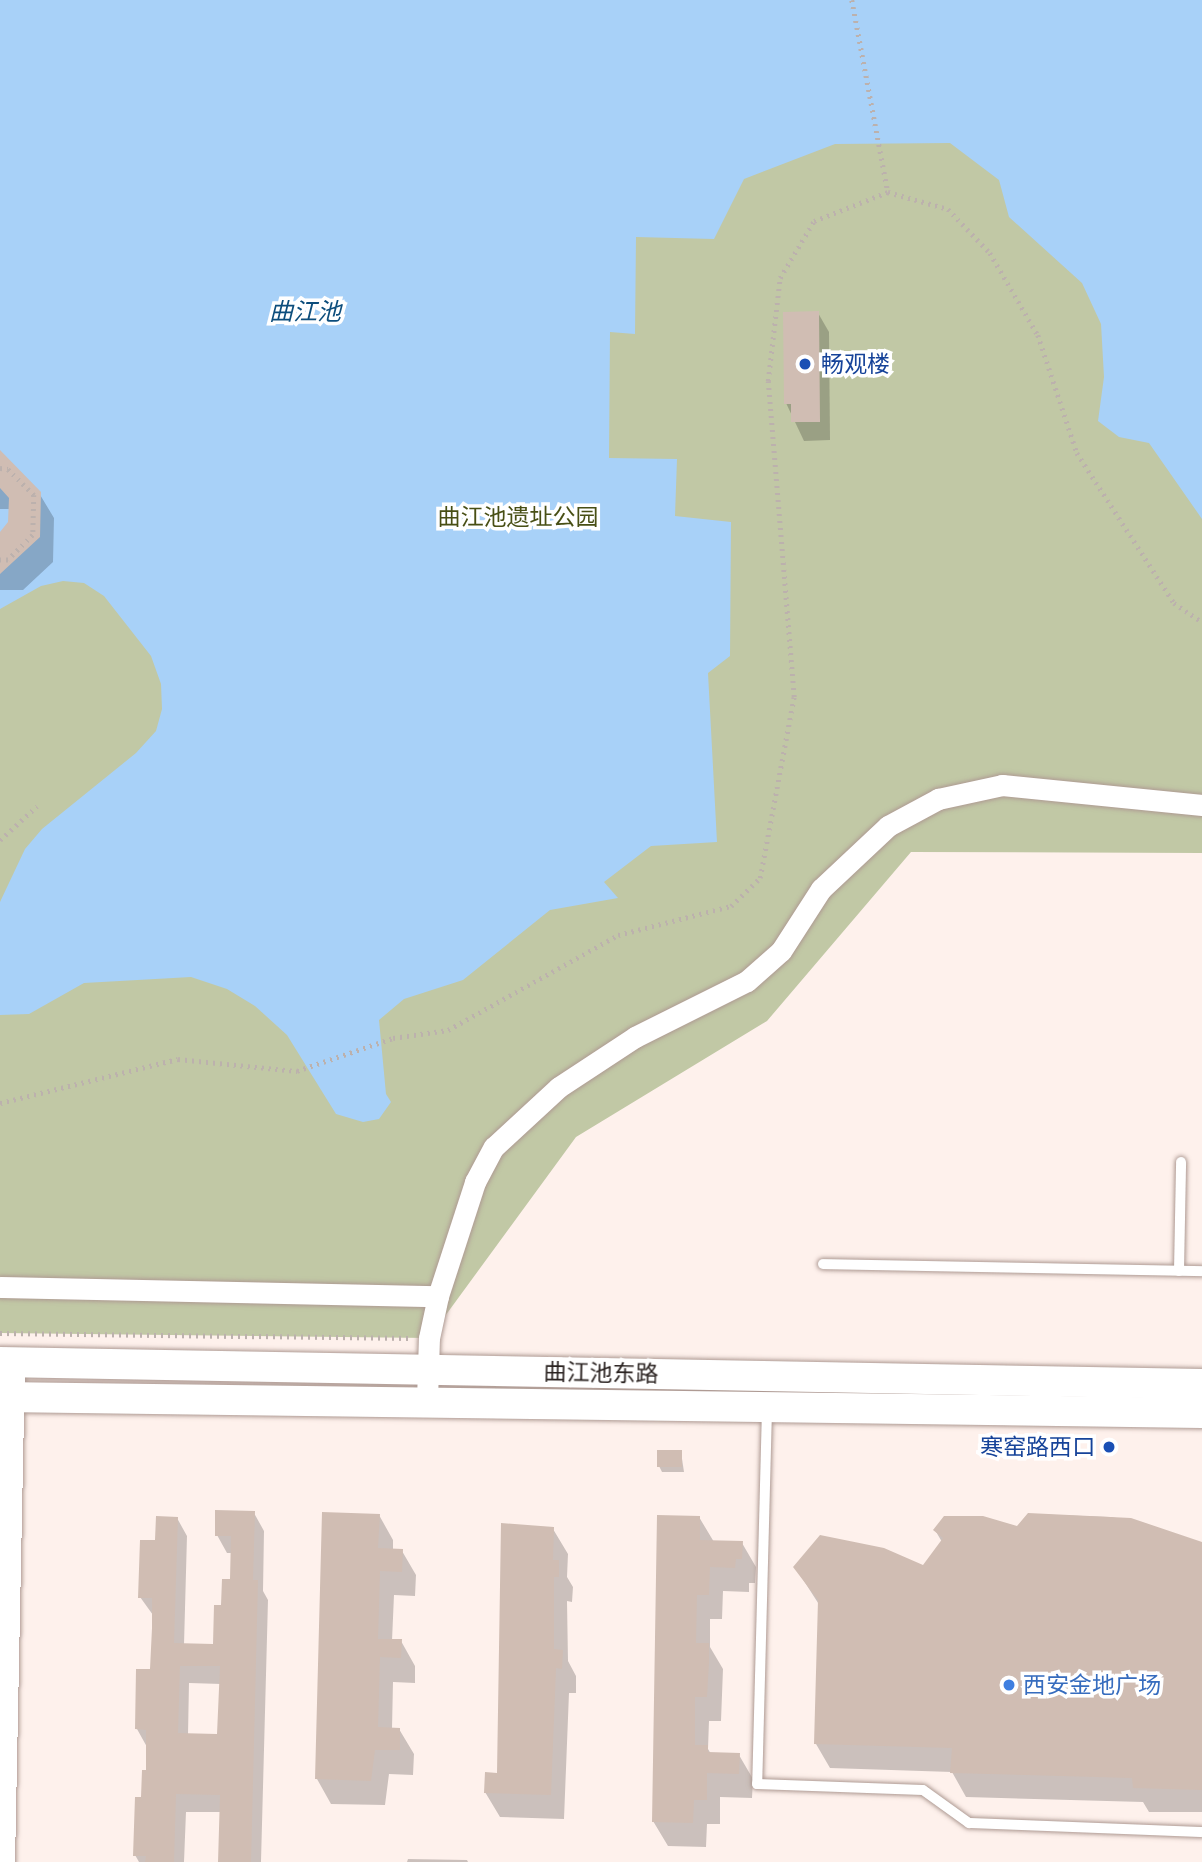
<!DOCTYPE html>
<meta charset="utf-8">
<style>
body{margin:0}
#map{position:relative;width:1202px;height:1862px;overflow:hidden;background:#fef1ec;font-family:Ubuntu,"Noto Sans SC",sans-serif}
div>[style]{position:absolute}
.green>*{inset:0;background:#c1c8a5}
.water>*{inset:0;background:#a8d1f8}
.shadow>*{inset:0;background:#0003}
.building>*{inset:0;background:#d0bdb3}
.path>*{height:4.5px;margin-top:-2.25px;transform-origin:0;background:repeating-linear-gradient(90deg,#bcb1ad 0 2px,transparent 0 7px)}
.roads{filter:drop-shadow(0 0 2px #ae9a93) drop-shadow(0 0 2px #ae9a93)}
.service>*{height:10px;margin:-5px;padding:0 5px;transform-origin:5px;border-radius:5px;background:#fff}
.minor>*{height:21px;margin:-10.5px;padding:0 10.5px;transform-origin:10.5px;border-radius:10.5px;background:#fff}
.tertiary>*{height:26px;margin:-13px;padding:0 13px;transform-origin:13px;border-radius:13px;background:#fff}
.secondary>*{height:30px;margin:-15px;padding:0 15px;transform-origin:15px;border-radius:15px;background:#fff}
.dots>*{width:19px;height:19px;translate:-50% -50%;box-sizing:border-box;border:4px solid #fff;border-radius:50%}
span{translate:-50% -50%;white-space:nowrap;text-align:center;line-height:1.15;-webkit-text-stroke:7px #fff;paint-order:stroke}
.transit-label{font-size:23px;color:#164399}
.left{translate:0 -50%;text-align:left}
.right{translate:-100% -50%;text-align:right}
.park-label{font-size:23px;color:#484f15}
.street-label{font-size:23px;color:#261e1c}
.shop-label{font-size:23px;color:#366cbe}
.water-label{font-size:24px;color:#0c4d7c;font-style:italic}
</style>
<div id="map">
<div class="green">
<div style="clip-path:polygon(0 0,1202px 0,1202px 853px,911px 852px,767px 1021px,576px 1137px,429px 1338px,0 1333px)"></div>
</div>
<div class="water">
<div style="clip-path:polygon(0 0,1202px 0,1202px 519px,1149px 443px,1119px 437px,1098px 421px,1104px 377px,1101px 324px,1082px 283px,1009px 217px,999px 180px,950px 143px,835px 144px,744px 179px,714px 239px,636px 237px,635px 334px,610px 332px,609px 458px,677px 459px,675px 516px,731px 522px,730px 656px,708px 673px,717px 842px,651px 846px,604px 882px,618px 898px,550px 910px,463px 980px,404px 999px,379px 1020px,386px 1094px,391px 1102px,379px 1119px,363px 1122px,336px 1114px,287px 1035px,255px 1006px,227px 989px,191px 977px,84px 983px,29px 1014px,0 1015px,0 902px,25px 849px,42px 829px,136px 753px,156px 731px,162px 709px,161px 684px,151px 656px,104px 596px,84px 583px,63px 581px,41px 586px,0 609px)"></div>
</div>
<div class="shadow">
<div style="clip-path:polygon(818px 313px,829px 332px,830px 440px,804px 441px,786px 403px)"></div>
<div style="clip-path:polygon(0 460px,39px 493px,54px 518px,53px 562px,23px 590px,0 590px,0 535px,10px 523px,10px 509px,0 509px)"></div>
<div style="clip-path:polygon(681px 1452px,684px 1472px,662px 1472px,659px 1466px)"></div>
<div style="clip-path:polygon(evenodd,254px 1513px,264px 1531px,263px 1591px,268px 1600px,261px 1862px,220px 1862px,221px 1812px,186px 1812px,184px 1862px,139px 1862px,135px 1855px,147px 1772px,147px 1747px,137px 1729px,152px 1671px,153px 1615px,140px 1597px,157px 1542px,177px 1518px,187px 1536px,184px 1645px,215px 1646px,232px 1581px,232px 1553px,227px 1553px,217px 1535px,254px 1513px,189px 1683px,221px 1684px,219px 1735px,188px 1735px,189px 1683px)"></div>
<div style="clip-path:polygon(1029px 1514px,1110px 1517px,1141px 1522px,1202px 1544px,1202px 1812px,1149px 1812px,1143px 1802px,966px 1797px,952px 1772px,830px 1768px,816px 1744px,820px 1606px,795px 1567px,923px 1567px,942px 1542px,935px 1530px,1018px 1528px)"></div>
<div style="clip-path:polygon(379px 1515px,393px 1540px,393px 1550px,402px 1551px,416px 1575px,415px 1596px,394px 1595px,392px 1641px,401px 1641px,415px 1666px,415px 1683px,393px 1682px,392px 1729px,399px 1729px,414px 1754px,413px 1775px,389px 1774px,385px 1805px,331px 1804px,317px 1779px)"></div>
<div style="clip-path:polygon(699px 1517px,714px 1542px,742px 1543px,756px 1567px,755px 1583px,749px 1583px,749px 1592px,723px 1591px,722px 1619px,710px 1619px,710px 1647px,723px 1669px,721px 1721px,709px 1721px,708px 1749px,711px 1754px,739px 1755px,753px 1779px,752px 1798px,720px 1797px,720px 1824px,707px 1824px,706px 1847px,668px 1846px,653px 1821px)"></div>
<div style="clip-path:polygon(553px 1529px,568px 1554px,567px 1577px,573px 1587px,572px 1602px,567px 1601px,568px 1661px,576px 1676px,576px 1693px,569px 1693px,564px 1819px,500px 1817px,485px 1792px,498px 1775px)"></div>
<div style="clip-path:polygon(408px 1859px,467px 1860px,468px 1862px,407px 1862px)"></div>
</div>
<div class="building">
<div style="clip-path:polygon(819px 311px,820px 422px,791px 422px,791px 404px,784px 404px,783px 312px)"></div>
<div style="clip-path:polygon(0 450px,41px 492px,40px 537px,0 574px,0 532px,8px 522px,9px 498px,0 488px)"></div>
<div style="clip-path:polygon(657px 1450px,682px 1450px,682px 1467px,657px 1467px)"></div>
<div style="clip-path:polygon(evenodd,215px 1510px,255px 1511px,253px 1580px,258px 1580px,251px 1862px,218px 1862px,220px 1795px,176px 1794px,174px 1862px,145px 1862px,146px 1856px,133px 1856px,135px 1797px,141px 1797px,142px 1770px,146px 1770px,146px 1730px,135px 1729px,136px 1669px,150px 1669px,152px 1628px,152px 1598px,138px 1598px,140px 1540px,155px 1540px,156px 1516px,178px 1517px,174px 1643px,213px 1644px,214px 1605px,221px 1605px,222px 1579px,230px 1579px,231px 1536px,215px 1536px,215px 1510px,180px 1666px,220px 1666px,217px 1734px,178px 1733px,180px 1666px)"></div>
<div style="clip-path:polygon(322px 1512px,380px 1514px,378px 1548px,403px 1549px,402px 1572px,380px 1571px,378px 1639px,402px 1639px,401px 1658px,380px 1657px,378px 1727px,400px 1728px,400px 1750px,375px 1750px,371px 1781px,315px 1779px)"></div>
<div style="clip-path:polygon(1028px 1513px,1131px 1518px,1202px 1542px,1202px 1790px,1133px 1788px,1132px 1778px,950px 1773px,952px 1748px,814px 1744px,818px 1600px,793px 1567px,820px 1535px,884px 1548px,923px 1565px,943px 1538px,933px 1530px,944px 1516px,983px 1516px,1017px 1526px)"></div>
<div style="clip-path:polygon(657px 1515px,700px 1516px,700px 1540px,743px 1541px,742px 1559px,736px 1559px,735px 1568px,710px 1567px,709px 1595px,697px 1595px,696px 1643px,709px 1643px,709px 1662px,707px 1697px,695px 1697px,695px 1745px,708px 1745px,708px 1752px,740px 1753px,739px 1774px,707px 1773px,707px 1800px,694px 1800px,693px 1823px,652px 1822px)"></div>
<div style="clip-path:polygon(501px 1523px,554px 1527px,553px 1560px,559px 1560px,559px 1577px,554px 1577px,554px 1649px,563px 1650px,562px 1669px,556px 1668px,551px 1795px,484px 1793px,485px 1772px,497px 1773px)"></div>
</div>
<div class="path">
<div style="left:852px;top:0;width:195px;rotate:79.4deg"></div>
<div style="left:0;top:468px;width:8px;rotate:7deg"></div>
<div style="left:8px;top:469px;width:37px;rotate:45deg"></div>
<div style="left:34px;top:495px;width:40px;rotate:91.4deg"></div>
<div style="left:33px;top:535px;width:35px;rotate:135deg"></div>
<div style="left:8px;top:560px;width:8px;rotate:180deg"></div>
<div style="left:0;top:840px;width:50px;rotate:-42.6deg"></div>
<div style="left:0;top:1103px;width:183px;rotate:-13.9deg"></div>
<div style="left:178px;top:1059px;width:120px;rotate:5.8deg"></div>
<div style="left:297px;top:1071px;width:102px;rotate:-19deg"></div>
<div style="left:393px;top:1038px;width:56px;rotate:-8.3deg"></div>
<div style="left:448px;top:1030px;width:195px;rotate:-29.2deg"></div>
<div style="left:618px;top:935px;width:117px;rotate:-14.4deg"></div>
<div style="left:731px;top:906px;width:40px;rotate:-44deg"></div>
<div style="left:760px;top:878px;width:184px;rotate:-79.4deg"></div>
<div style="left:794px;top:697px;width:317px;rotate:-94.7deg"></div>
<div style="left:768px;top:381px;width:104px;rotate:-83.4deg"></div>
<div style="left:780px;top:278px;width:66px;rotate:-59.2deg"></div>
<div style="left:814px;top:221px;width:79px;rotate:-21.4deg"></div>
<div style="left:888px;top:192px;width:62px;rotate:15.8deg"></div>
<div style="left:948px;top:209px;width:61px;rotate:46.3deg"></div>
<div style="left:990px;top:253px;width:95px;rotate:59.7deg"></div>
<div style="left:1038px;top:335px;width:124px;rotate:71.7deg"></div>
<div style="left:1077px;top:453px;width:179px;rotate:57.1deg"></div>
<div style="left:1174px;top:603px;width:34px;rotate:34deg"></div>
<div style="left:0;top:1333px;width:409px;rotate:0.7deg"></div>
</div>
<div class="roads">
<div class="service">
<div style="left:823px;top:1264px;width:379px;rotate:1.1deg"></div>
<div style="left:1179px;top:1271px;width:109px;rotate:-88.9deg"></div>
<div style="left:767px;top:1409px;width:375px;rotate:91.5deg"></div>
<div style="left:757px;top:1784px;width:166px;rotate:2.1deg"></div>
<div style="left:923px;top:1790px;width:57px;rotate:35.7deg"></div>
<div style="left:969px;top:1823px;width:233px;rotate:2.2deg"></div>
</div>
<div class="minor">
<div style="left:0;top:1287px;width:438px;rotate:1.2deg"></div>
<div style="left:427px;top:1400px;width:62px;rotate:-88.2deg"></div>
<div style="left:429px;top:1338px;width:43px;rotate:-77.9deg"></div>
<div style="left:438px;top:1296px;width:120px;rotate:-72deg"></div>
<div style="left:475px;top:1182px;width:40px;rotate:-62deg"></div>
<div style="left:494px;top:1147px;width:88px;rotate:-42.7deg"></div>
<div style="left:559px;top:1087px;width:91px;rotate:-33.3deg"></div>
<div style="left:635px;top:1037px;width:125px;rotate:-26.6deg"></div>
<div style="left:747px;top:981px;width:45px;rotate:-41.4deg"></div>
<div style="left:781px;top:951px;width:74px;rotate:-57.2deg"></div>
<div style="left:821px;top:889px;width:92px;rotate:-43.2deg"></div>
<div style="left:888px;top:826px;width:57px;rotate:-28.4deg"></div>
<div style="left:938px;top:799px;width:66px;rotate:-12.3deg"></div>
<div style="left:1002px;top:785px;width:201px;rotate:5.7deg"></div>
</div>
<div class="tertiary">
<div style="left:2px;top:1862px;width:500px;rotate:-88.85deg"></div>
</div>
<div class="secondary">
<div style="left:0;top:1362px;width:1202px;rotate:1.05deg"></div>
<div style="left:0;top:1397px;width:1202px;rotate:0.76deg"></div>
</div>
</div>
<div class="dots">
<div style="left:805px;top:364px;background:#1a4fb4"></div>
<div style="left:1109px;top:1447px;background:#1a4fb4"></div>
<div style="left:1009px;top:1685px;background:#3f7fe0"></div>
</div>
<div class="transit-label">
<span class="left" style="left:821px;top:364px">畅观楼</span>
<span class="right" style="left:1095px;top:1447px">寒窑路西口</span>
</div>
<div class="park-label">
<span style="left:518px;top:517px">曲江池遗址公园</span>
</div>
<div class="street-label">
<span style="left:601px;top:1373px;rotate:1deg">曲江池东路</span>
</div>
<div class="shop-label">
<span class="left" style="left:1023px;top:1685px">西安金地广场</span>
</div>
<div class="water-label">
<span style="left:305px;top:312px">曲江池</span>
</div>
</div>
